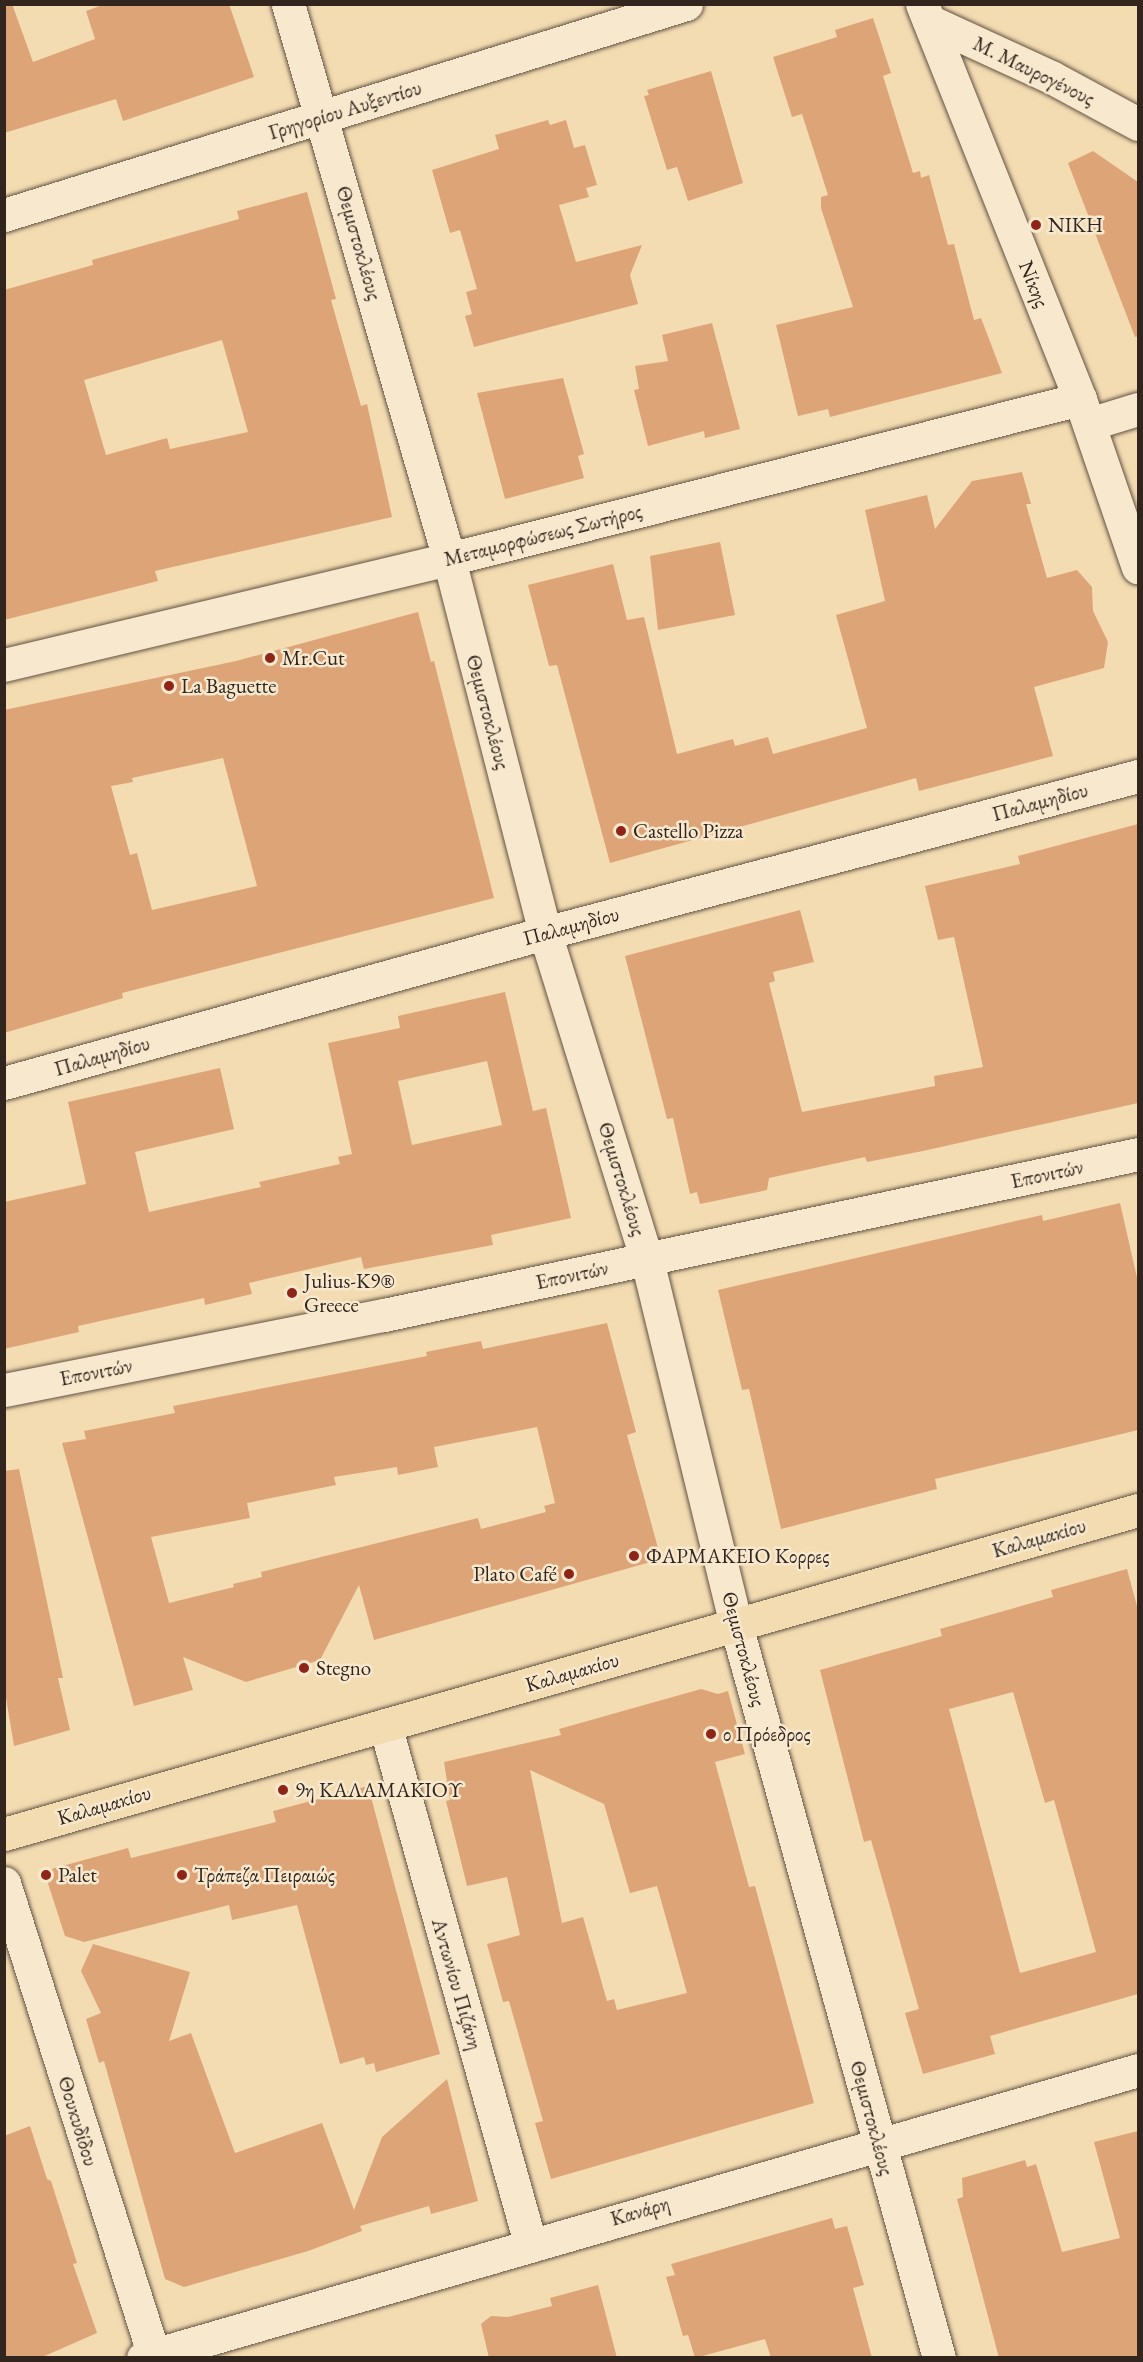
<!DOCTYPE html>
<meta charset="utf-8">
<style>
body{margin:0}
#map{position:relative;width:1143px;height:2362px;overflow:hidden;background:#f4dcb2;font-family:"EB Garamond",serif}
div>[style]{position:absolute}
.building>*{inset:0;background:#dda478}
.roads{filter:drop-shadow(0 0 2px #625343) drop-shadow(0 0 2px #625343)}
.minor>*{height:33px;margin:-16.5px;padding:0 16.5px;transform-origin:16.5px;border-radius:16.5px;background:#f8e8cd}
.major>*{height:33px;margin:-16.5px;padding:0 16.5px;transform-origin:16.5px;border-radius:16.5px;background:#f4dcb2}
.dots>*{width:16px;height:16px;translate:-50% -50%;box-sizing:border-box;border:3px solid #f8e8cd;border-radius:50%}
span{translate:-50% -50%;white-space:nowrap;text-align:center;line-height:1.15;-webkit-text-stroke:5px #f8e8cd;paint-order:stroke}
.street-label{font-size:21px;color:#31251e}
.poi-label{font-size:21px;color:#31251e}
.left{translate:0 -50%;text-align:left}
.right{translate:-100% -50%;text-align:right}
.frame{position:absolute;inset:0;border:6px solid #31251e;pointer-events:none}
</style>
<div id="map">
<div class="building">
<div style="clip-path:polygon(4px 4px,12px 4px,33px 62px,95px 39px,86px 11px,105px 4px,229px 4px,254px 77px,123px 121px,116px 99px,4px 133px)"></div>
<div style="clip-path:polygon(873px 18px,891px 73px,883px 76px,913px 173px,920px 171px,921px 178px,929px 175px,948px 245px,954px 244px,974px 320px,981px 318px,1002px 373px,830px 417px,828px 409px,798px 416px,776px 325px,853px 307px,821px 208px,821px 197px,828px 195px,802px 114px,792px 117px,773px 57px,837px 37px,835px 30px)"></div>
<div style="clip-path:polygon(711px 71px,743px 183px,688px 201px,677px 167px,667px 170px,644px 96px,649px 95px,647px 90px)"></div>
<div style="clip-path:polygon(548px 120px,550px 125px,566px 120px,574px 148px,585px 145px,597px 185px,586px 188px,589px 197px,559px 205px,576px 262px,642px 245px,630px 275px,638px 304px,474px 347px,465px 316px,472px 314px,466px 292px,477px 289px,460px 230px,450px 233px,432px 170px,499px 149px,495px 135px)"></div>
<div style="clip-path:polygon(1093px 151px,1138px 182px,1138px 336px,1135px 337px,1068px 163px)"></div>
<div style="clip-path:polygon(evenodd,307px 192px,336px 299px,331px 300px,361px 406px,367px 404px,392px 517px,155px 571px,158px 581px,4px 620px,4px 290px,93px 265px,92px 260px,239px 219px,237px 211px,307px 192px,222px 340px,248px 432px,170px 449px,167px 438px,106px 455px,84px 380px,222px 340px)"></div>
<div style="clip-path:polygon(712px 323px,740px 429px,705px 438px,704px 431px,648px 446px,634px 390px,639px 389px,635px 366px,668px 361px,662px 335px)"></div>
<div style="clip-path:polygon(563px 378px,584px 454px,578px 456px,584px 478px,505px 499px,477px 393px)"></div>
<div style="clip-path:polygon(1022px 472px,1031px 504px,1026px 504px,1047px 578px,1077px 570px,1092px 587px,1093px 611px,1108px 642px,1104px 668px,1034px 687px,1053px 756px,919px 791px,916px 778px,610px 863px,557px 665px,549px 666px,528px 585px,613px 564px,627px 620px,644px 617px,677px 754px,733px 739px,735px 746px,768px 737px,773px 754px,867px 728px,836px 615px,885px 601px,865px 510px,927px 495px,935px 529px,972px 481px)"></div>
<div style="clip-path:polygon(720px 542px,735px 615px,658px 630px,650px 556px)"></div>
<div style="clip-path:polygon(evenodd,418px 612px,431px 662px,434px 661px,494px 898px,122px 993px,123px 998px,4px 1033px,4px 710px,236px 661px,418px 612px,223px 758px,257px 886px,152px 910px,137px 853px,130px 855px,111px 786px,133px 782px,132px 778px,223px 758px)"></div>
<div style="clip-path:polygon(1138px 824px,1138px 1103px,923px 1151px,867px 1162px,865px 1157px,769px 1178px,767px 1190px,700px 1204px,697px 1192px,690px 1194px,673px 1118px,667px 1119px,625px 956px,800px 910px,814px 962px,773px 972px,775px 981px,769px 983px,802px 1112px,935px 1086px,934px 1076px,983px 1067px,954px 937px,938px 940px,925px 886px,1020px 864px,1018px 856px)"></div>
<div style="clip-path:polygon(evenodd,505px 992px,533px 1111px,546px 1108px,571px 1218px,491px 1235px,493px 1245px,364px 1269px,361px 1257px,249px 1283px,252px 1294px,205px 1305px,204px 1298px,78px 1326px,79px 1332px,4px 1349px,4px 1202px,86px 1184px,68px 1102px,220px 1068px,234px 1129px,135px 1152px,149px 1212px,261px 1187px,259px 1182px,340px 1164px,338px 1157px,352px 1154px,328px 1043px,400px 1028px,398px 1016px,505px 992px,487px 1061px,502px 1125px,412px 1145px,398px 1081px,487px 1061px)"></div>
<div style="clip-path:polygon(1120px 1203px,1138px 1282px,1138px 1430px,935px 1479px,937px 1489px,781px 1529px,749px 1389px,742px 1390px,718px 1290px,1042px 1215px,1043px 1221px)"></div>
<div style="clip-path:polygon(evenodd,607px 1323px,636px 1432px,627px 1435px,661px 1559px,374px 1640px,359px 1585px,320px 1660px,246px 1682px,183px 1657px,193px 1690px,134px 1706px,62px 1443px,86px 1439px,84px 1431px,175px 1413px,173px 1406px,427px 1356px,426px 1352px,481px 1341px,483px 1349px,607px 1323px,537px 1427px,555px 1503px,544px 1506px,546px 1512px,481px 1529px,478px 1518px,261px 1572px,262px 1577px,233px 1584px,234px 1587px,169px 1603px,151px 1537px,250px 1518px,247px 1503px,336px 1485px,334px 1477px,397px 1467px,398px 1475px,438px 1467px,434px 1447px,537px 1427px)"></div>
<div style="clip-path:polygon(19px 1469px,63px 1678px,58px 1678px,70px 1730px,14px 1746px,4px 1686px,4px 1471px)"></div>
<div style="clip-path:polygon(evenodd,1127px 1569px,1138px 1610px,1138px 1994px,990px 2036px,995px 2054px,923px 2074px,905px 2013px,919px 2009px,871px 1840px,864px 1842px,820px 1670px,942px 1636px,940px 1629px,1053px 1597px,1051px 1590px,1127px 1569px,1013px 1692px,1045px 1803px,1054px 1800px,1096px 1952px,1020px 1973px,949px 1709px,1013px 1692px)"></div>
<div style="clip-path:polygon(evenodd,701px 1689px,718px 1694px,728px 1691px,745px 1754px,715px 1762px,749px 1887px,755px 1886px,814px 2103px,551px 2179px,535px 2123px,543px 2121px,509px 2001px,503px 2002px,487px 1944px,520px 1935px,507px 1877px,467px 1886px,446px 1801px,450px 1800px,444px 1762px,561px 1735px,559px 1729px,701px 1689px,530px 1770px,604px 1804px,630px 1893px,657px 1886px,687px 1993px,617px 2010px,614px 1999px,607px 2001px,583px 1917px,562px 1923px,530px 1770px)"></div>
<div style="clip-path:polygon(368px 1786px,440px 2054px,376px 2072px,374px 2063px,366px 2065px,364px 2057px,340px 2064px,297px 1905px,232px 1920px,229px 1905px,84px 1942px,65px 1936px,44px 1871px,128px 1848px,131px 1858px,276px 1822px,273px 1811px)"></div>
<div style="clip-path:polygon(93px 1944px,190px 1972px,169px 2041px,191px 2033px,235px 2153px,322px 2123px,354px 2210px,382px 2137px,447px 2079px,478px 2201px,431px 2214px,429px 2206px,360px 2226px,362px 2231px,308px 2251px,184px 2287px,165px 2279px,104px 2061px,99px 2063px,86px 2019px,101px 2013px,81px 1971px)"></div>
<div style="clip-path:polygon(30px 2126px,47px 2179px,51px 2181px,77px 2263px,73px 2264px,97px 2333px,40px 2358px,4px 2358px,4px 2136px)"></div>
<div style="clip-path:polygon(1138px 2131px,1138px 2358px,999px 2358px,957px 2199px,963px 2197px,962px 2178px,1025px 2160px,1027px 2167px,1036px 2164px,1062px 2252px,1120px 2238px,1094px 2142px)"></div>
<div style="clip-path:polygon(832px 2218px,835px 2229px,847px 2226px,864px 2285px,853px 2288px,872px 2358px,771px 2358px,765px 2339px,695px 2358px,688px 2335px,683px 2336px,666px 2277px,675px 2275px,671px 2264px)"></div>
<div style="clip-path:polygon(598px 2285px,617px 2358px,489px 2358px,481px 2324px,491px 2316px,508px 2317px,552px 2306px,550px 2298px)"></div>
</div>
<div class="roads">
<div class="minor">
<div style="left:288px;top:4px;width:578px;rotate:73.82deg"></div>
<div style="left:449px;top:559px;width:386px;rotate:75.6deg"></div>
<div style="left:545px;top:933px;width:343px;rotate:72.7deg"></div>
<div style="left:647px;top:1260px;width:376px;rotate:76.3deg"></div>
<div style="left:736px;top:1625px;width:761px;rotate:74.52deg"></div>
<div style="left:922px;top:4px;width:425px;rotate:68.2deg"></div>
<div style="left:1080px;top:399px;width:178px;rotate:71deg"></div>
<div style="left:929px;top:21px;width:136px;rotate:24.7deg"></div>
<div style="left:1053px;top:78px;width:97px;rotate:28.4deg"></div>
<div style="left:4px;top:215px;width:714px;rotate:-17.19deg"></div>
<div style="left:1089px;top:424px;width:51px;rotate:-17deg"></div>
<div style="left:4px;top:665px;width:457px;rotate:-13.4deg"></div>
<div style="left:449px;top:559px;width:651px;rotate:-14.23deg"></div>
<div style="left:4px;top:1083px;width:561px;rotate:-15.5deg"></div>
<div style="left:545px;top:933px;width:613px;rotate:-14.83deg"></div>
<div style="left:4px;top:1390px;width:387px;rotate:-11.2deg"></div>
<div style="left:384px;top:1315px;width:771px;rotate:-12.05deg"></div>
<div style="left:385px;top:1725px;width:538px;rotate:74.36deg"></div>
<div style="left:4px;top:1883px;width:498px;rotate:72.4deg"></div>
<div style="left:143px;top:2358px;width:1036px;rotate:-16.14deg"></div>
</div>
<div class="major">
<div style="left:4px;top:1834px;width:1179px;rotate:-15.95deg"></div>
</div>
</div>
<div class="dots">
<div style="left:1036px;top:225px;background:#8f2418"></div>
<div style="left:270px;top:658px;background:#8f2418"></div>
<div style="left:169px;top:686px;background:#8f2418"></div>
<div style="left:621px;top:831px;background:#8f2418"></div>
<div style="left:292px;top:1293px;background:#8f2418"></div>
<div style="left:634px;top:1556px;background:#8f2418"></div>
<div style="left:569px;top:1574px;background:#8f2418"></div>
<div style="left:304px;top:1668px;background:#8f2418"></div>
<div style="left:711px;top:1734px;background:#8f2418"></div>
<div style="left:283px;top:1790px;background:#8f2418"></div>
<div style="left:46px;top:1875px;background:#8f2418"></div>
<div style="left:182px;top:1875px;background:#8f2418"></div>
</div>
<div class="street-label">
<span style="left:1034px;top:71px;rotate:26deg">Μ. Μαυρογένους</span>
<span style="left:345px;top:110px;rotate:-17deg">Γρηγορίου Αυξεντίου</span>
<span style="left:359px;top:243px;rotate:74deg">Θεμιστοκλέους</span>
<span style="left:1034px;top:284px;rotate:68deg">Νίκης</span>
<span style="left:543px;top:535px;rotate:-14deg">Μεταμορφώσεως Σωτήρος</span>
<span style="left:488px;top:712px;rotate:75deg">Θεμιστοκλέους</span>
<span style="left:1040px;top:802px;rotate:-15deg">Παλαμηδίου</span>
<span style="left:571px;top:926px;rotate:-15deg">Παλαμηδίου</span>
<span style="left:102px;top:1056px;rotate:-16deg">Παλαμηδίου</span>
<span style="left:1047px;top:1174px;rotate:-12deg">Επονιτών</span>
<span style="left:622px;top:1179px;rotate:73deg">Θεμιστοκλέους</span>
<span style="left:572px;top:1275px;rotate:-12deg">Επονιτών</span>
<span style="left:96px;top:1372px;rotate:-11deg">Επονιτών</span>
<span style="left:1039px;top:1538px;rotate:-16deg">Καλαμακίου</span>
<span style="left:744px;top:1649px;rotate:75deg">Θεμιστοκλέους</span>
<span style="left:572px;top:1672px;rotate:-16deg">Καλαμακίου</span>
<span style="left:104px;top:1805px;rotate:-16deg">Καλαμακίου</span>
<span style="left:457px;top:1984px;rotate:74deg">Αντωνίου Πιζάνη</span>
<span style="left:872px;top:2118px;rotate:75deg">Θεμιστοκλέους</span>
<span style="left:78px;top:2121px;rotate:73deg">Θουκυδίδου</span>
<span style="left:640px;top:2211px;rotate:-16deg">Κανάρη</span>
</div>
<div class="poi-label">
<span class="left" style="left:1048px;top:225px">ΝΙΚΗ</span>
<span class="left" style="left:282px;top:658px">Mr.Cut</span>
<span class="left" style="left:181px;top:686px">La Baguette</span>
<span class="left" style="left:633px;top:831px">Castello Pizza</span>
<span class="left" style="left:304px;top:1293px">Julius-K9®<br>Greece</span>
<span class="left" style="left:646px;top:1556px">ΦΑΡΜΑΚΕΙΟ Κορρες</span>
<span class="right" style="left:557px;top:1574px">Plato Café</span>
<span class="left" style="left:316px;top:1668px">Stegno</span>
<span class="left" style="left:723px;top:1734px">ο Πρόεδρος</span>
<span class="left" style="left:295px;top:1790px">9η ΚΑΛΑΜΑΚΙΟΥ</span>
<span class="left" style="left:58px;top:1875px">Palet</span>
<span class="left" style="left:194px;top:1875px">Τράπεζα Πειραιώς</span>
</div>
<div class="frame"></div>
</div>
